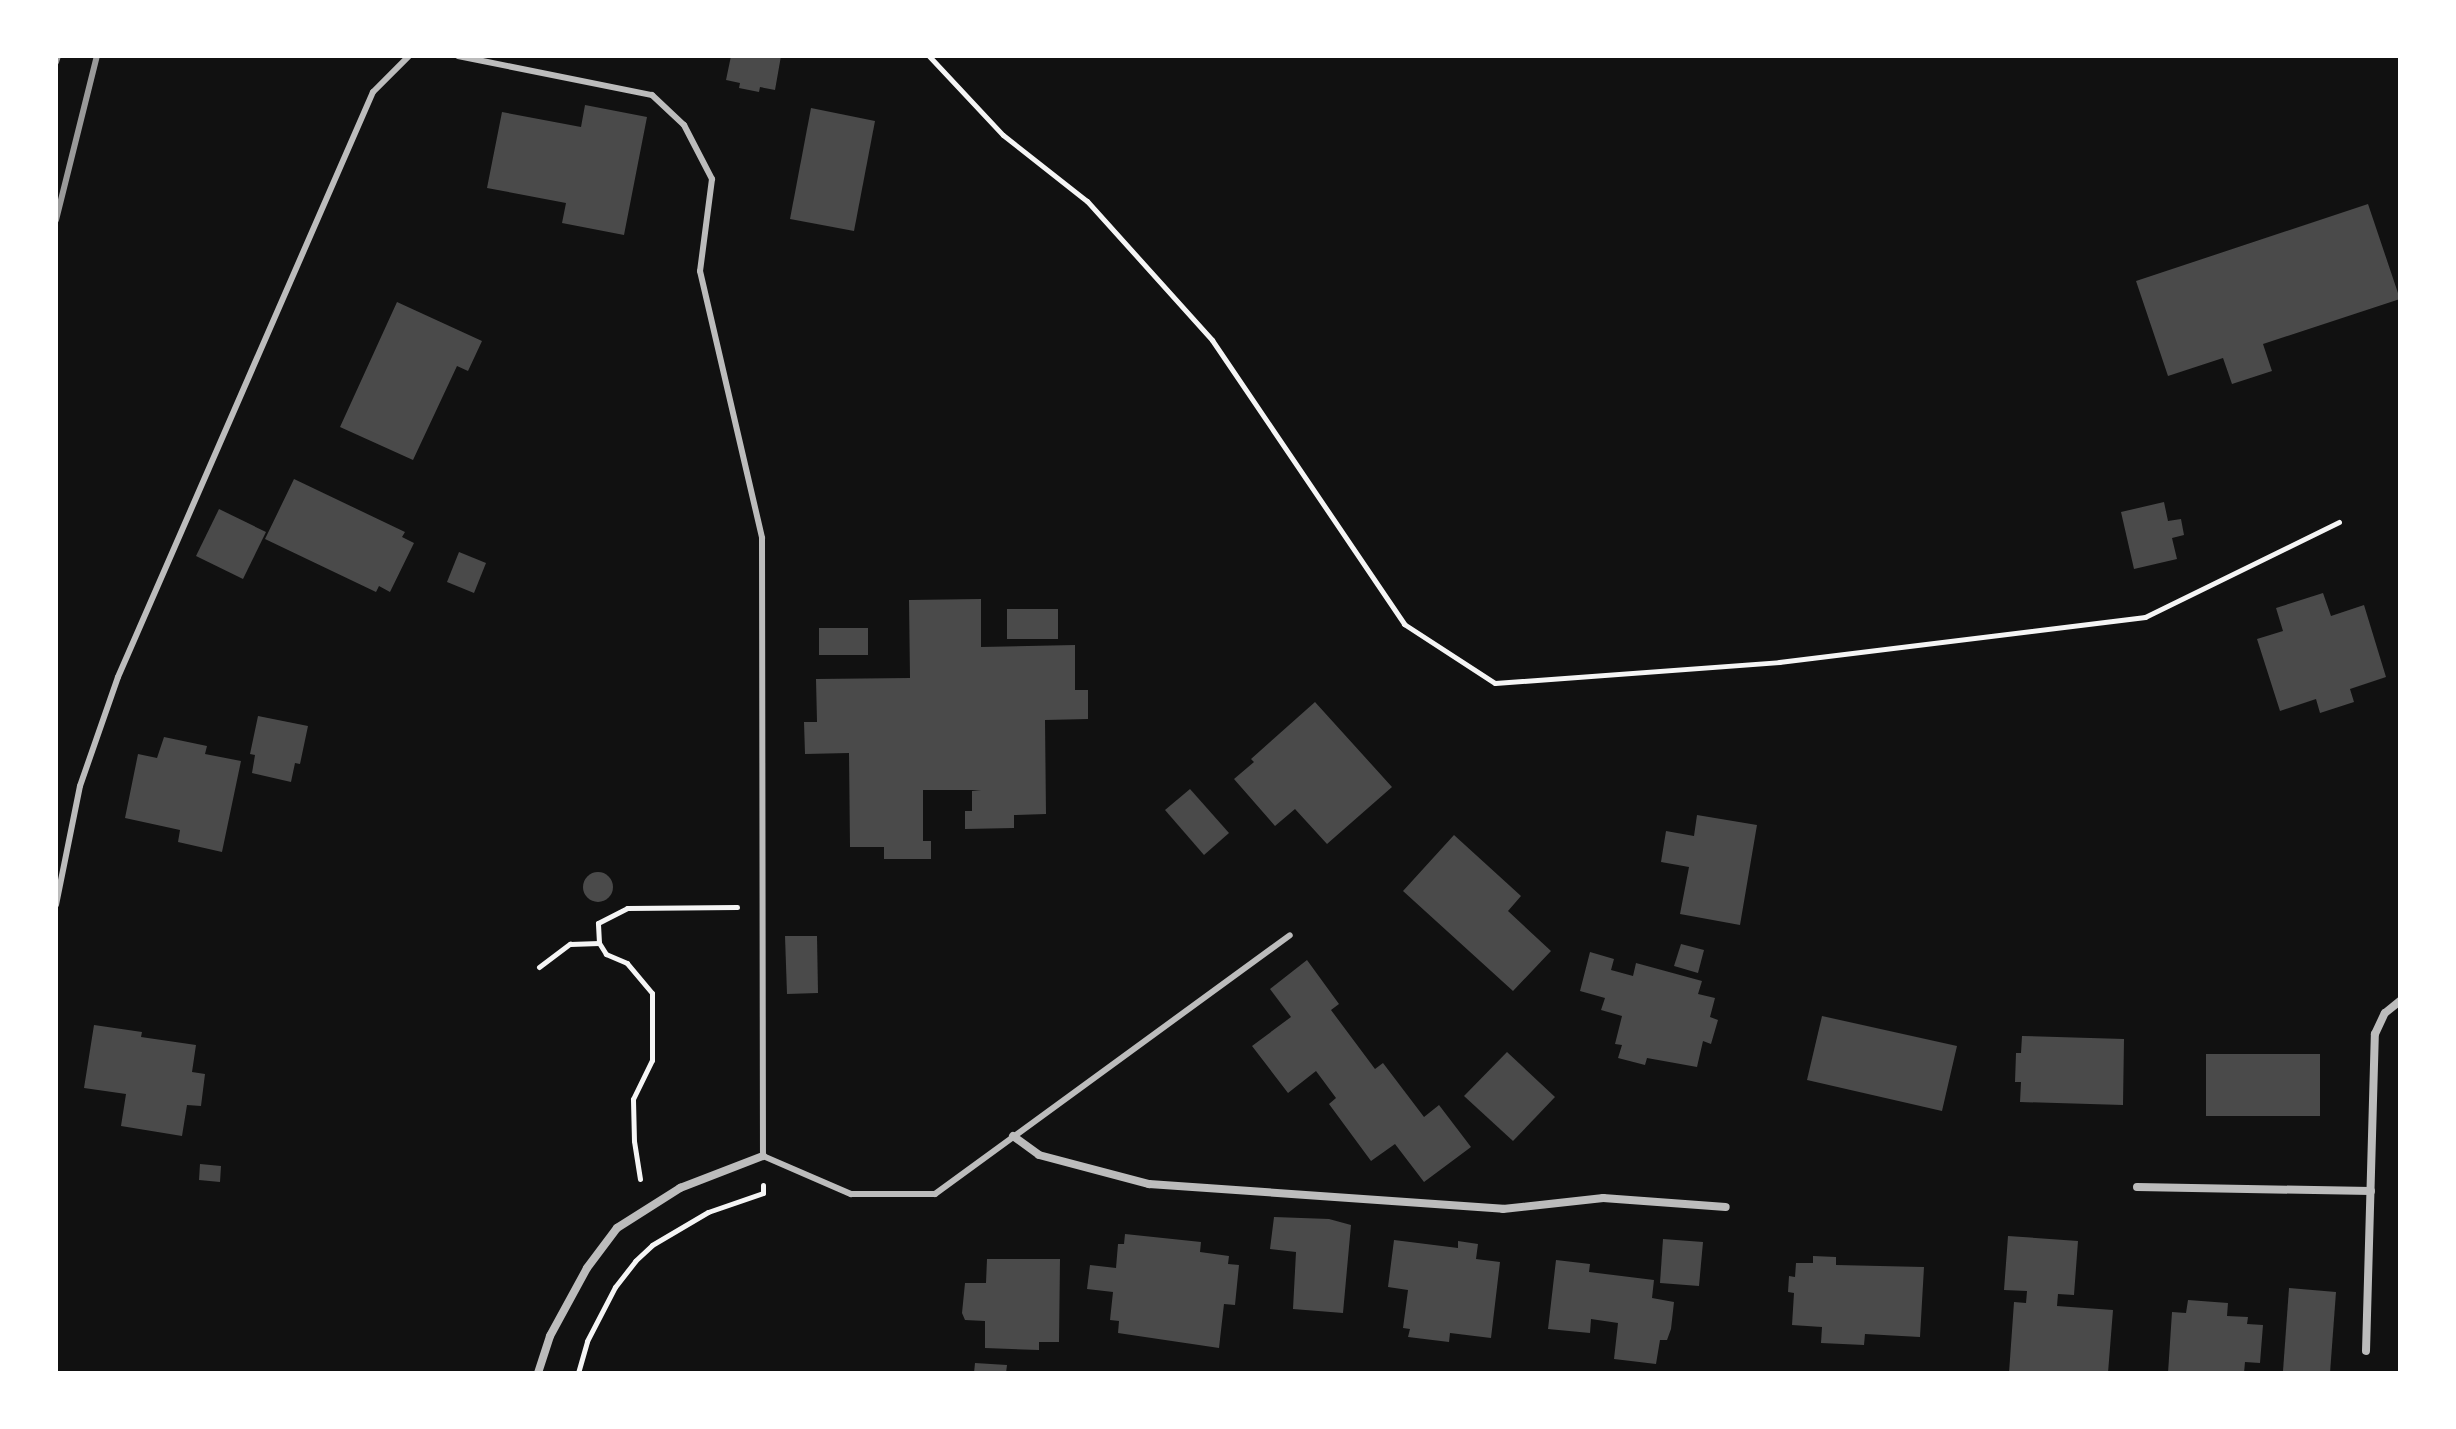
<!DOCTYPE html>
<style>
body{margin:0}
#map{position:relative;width:2456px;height:1429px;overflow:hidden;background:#111;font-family:Merriweather,serif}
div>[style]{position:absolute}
.building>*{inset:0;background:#4a4a4a}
.round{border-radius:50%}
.path>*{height:5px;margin:-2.5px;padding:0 2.5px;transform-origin:2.5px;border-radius:2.5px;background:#f5f5f5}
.service>*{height:6px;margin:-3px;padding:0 3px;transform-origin:3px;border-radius:3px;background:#bcbcbc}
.minor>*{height:8px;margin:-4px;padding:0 4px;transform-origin:4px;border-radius:4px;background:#bcbcbc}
.rail>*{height:6px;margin:-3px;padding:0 3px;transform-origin:3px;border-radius:3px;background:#9a9a9a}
span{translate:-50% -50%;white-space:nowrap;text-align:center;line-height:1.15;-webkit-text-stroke:8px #fff;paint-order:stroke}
.frame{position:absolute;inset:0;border:58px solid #fff;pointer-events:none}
</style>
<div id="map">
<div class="building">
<div style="clip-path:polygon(731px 56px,781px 56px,775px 90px,760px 87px,759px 92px,739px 88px,740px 83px,726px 80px)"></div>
<div style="clip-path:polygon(585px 105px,647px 117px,624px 235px,562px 223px,566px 203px,487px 188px,502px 112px,581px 127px)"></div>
<div style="clip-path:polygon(811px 108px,875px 121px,854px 231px,790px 219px)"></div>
<div style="clip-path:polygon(2368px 204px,2400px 299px,2263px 344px,2272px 371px,2232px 384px,2223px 358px,2168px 376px,2136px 281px)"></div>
<div style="clip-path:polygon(397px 302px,482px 341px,468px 371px,457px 366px,413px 460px,340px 427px)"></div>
<div style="clip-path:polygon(294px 479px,405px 532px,402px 537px,414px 543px,390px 592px,379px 586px,376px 592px,265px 539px)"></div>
<div style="clip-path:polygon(2164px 502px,2168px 521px,2181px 519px,2184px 535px,2172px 538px,2177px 559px,2134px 569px,2121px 512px)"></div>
<div style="clip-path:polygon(219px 509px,266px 532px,243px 579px,196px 556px)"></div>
<div style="clip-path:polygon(459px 552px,486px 563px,474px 593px,447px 582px)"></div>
<div style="clip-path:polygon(2323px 593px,2331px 616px,2364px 605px,2386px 677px,2350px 689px,2354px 702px,2320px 713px,2316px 699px,2280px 711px,2257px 639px,2283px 631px,2276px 608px)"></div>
<div style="clip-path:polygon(981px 599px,981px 647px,1075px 645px,1075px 690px,1088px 690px,1088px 719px,1045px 720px,1046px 814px,1014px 815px,1014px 828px,965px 829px,965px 811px,972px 811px,972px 791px,981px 790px,923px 790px,923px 841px,931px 841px,931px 859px,884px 859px,884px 847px,850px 847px,849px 753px,805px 754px,804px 722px,817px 722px,816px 679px,910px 678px,909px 600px)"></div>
<div style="clip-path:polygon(1007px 609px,1058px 609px,1058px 639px,1007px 639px)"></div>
<div style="clip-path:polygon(819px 628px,868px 628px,868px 655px,819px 655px)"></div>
<div style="clip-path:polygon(1315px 702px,1392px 787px,1327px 844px,1295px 809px,1275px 826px,1234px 779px,1254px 762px,1251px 759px)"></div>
<div style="clip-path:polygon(258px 716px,308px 726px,300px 764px,295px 763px,291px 782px,252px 773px,255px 755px,250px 754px)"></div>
<div style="clip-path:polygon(164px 737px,207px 746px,205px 754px,241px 761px,222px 852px,178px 842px,180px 830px,125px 818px,138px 754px,157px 758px)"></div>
<div style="clip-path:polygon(1190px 789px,1229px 833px,1204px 855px,1165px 810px)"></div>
<div style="clip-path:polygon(1697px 815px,1757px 825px,1740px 925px,1680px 914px,1689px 867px,1661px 862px,1666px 831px,1694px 836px)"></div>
<div style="clip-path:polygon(1454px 835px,1521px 896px,1508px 911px,1551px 951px,1513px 991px,1403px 891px)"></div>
<div class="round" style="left:583px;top:872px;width:30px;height:30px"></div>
<div style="clip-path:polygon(785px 936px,817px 936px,818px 993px,787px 994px)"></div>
<div style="clip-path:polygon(1681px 944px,1704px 950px,1698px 973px,1674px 966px)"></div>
<div style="clip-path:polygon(1590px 952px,1614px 959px,1611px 970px,1633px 976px,1636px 963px,1702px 981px,1698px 994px,1715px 998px,1710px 1017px,1718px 1020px,1711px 1044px,1703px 1041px,1697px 1067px,1647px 1058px,1645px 1065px,1618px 1058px,1622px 1045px,1615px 1044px,1622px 1016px,1601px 1010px,1605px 998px,1580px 991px)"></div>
<div style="clip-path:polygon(1307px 960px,1339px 1004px,1331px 1010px,1375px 1069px,1383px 1063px,1424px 1117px,1439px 1105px,1471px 1147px,1424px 1182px,1395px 1144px,1371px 1161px,1329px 1104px,1336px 1098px,1316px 1071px,1288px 1093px,1252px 1046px,1291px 1017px,1270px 989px)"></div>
<div style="clip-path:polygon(1822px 1016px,1957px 1046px,1942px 1111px,1807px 1080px)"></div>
<div style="clip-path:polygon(94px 1025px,142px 1032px,141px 1037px,196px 1045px,192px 1072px,205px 1074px,201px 1106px,187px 1105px,182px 1136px,121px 1126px,126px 1094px,84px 1088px)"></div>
<div style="clip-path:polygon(2022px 1036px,2124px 1039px,2123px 1105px,2020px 1102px,2021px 1082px,2015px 1082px,2016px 1053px,2021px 1053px)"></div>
<div style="clip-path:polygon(1507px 1052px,1555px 1097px,1513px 1141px,1464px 1096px)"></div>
<div style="clip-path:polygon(2206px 1054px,2320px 1054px,2320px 1116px,2206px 1116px)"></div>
<div style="clip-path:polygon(200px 1164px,221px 1166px,220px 1182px,199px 1180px)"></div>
<div style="clip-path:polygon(1274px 1217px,1329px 1219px,1351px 1225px,1343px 1313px,1293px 1309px,1296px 1252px,1270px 1249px)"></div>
<div style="clip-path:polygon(1125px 1234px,1201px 1242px,1200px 1252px,1229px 1256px,1228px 1264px,1239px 1265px,1235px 1305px,1224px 1304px,1219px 1348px,1118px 1333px,1119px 1321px,1110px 1320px,1113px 1292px,1087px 1289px,1090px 1265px,1116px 1268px,1118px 1244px,1124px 1244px)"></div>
<div style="clip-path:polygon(2008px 1236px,2078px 1241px,2074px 1295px,2058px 1294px,2057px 1306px,2113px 1310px,2108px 1373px,2009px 1373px,2014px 1302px,2026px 1303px,2027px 1291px,2004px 1290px)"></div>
<div style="clip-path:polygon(1663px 1239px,1703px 1242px,1699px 1286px,1660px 1283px)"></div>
<div style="clip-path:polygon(1394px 1240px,1458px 1248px,1458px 1241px,1478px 1244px,1476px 1259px,1500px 1262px,1491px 1338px,1450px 1333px,1449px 1342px,1408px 1337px,1410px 1329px,1403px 1328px,1408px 1290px,1388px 1287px)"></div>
<div style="clip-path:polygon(1813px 1256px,1836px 1257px,1836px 1265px,1924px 1267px,1920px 1337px,1865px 1334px,1864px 1345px,1821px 1343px,1822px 1327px,1792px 1325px,1794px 1293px,1788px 1292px,1789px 1276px,1795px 1277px,1796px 1263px,1813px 1263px)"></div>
<div style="clip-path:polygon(987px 1259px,1060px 1259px,1059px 1342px,1039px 1342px,1039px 1350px,985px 1348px,985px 1321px,965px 1320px,962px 1313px,965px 1283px,986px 1283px)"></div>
<div style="clip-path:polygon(1556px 1260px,1590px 1264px,1589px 1272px,1654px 1280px,1652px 1298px,1674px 1302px,1671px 1329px,1667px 1340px,1660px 1340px,1656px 1364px,1614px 1359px,1618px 1323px,1591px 1319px,1590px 1333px,1548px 1329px)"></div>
<div style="clip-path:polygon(2289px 1288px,2336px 1292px,2330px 1373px,2283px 1371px)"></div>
<div style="clip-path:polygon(2188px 1300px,2228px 1303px,2227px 1316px,2248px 1317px,2247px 1324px,2263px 1325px,2260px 1363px,2245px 1362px,2244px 1373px,2168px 1373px,2172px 1312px,2186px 1313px)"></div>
<div style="clip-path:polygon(975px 1363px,1007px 1365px,1006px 1373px,974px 1373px)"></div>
</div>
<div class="path">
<div style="left:929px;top:56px;width:108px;rotate:46.9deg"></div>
<div style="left:1003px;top:135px;width:107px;rotate:38.2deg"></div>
<div style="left:1087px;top:201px;width:187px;rotate:48deg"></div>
<div style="left:1212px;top:340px;width:343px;rotate:55.9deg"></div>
<div style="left:1404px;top:624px;width:108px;rotate:33deg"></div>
<div style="left:1495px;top:683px;width:285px;rotate:-4.2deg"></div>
<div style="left:1779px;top:662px;width:369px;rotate:-7deg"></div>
<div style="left:2145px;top:617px;width:216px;rotate:-26.1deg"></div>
<div style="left:539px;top:967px;width:39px;rotate:-37deg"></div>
<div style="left:570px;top:944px;width:29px;rotate:-2deg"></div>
<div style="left:640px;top:1179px;width:38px;rotate:-99deg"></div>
<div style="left:634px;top:1141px;width:42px;rotate:-91.4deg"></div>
<div style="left:633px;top:1099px;width:43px;rotate:-64deg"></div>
<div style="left:652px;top:1060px;width:67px;rotate:-90deg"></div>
<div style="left:652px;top:993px;width:39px;rotate:-130deg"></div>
<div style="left:627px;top:963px;width:23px;rotate:-157deg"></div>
<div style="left:606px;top:954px;width:13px;rotate:-122deg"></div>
<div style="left:599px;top:943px;width:20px;rotate:-93deg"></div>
<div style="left:598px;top:923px;width:33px;rotate:-27deg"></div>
<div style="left:627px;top:908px;width:110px;rotate:-0.5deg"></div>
<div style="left:578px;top:1373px;width:33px;rotate:-74deg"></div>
<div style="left:587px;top:1341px;width:61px;rotate:-62.6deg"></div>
<div style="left:615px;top:1287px;width:33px;rotate:-52deg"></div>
<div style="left:635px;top:1261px;width:23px;rotate:-43deg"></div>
<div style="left:652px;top:1245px;width:65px;rotate:-30.5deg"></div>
<div style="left:708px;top:1212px;width:58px;rotate:-19.1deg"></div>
<div style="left:763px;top:1193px;width:8px;rotate:-90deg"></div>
</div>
<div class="service">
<div style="left:458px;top:56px;width:198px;rotate:11.4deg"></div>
<div style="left:652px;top:95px;width:44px;rotate:43.2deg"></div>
<div style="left:684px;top:125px;width:61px;rotate:62.6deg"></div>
<div style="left:712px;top:179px;width:93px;rotate:97.4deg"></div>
<div style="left:700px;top:271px;width:274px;rotate:76.9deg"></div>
<div style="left:762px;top:538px;width:618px;rotate:89.91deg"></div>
<div style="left:763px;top:1156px;width:96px;rotate:23.4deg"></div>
<div style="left:851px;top:1194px;width:84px"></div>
<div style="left:935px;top:1194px;width:439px;rotate:-36.1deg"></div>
<div style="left:56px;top:905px;width:121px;rotate:-78.6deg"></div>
<div style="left:80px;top:786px;width:115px;rotate:-70.8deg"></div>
<div style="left:118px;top:677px;width:638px;rotate:-66.45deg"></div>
<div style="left:373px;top:92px;width:51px;rotate:-45deg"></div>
</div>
<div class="minor">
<div style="left:1013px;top:1136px;width:32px;rotate:36deg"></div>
<div style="left:1039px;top:1155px;width:114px;rotate:14.8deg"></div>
<div style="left:1149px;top:1184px;width:355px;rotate:4deg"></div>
<div style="left:1503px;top:1209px;width:101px;rotate:-6.3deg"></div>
<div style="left:1603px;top:1198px;width:123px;rotate:4.2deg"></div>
<div style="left:2137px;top:1187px;width:234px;rotate:1deg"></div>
<div style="left:2366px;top:1351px;width:317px;rotate:-88.4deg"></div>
<div style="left:2375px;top:1034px;width:23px;rotate:-65deg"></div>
<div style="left:2385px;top:1013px;width:19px;rotate:-39deg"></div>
<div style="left:538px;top:1373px;width:39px;rotate:-72deg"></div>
<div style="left:550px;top:1336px;width:77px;rotate:-61.4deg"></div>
<div style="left:587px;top:1268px;width:50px;rotate:-53.1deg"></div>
<div style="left:617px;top:1228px;width:75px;rotate:-32.4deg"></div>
<div style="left:680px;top:1188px;width:89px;rotate:-21.1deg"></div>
</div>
<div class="rail">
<div style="left:56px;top:62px;width:6px;rotate:-72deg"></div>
<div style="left:56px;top:220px;width:169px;rotate:-76deg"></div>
</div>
<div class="frame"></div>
</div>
